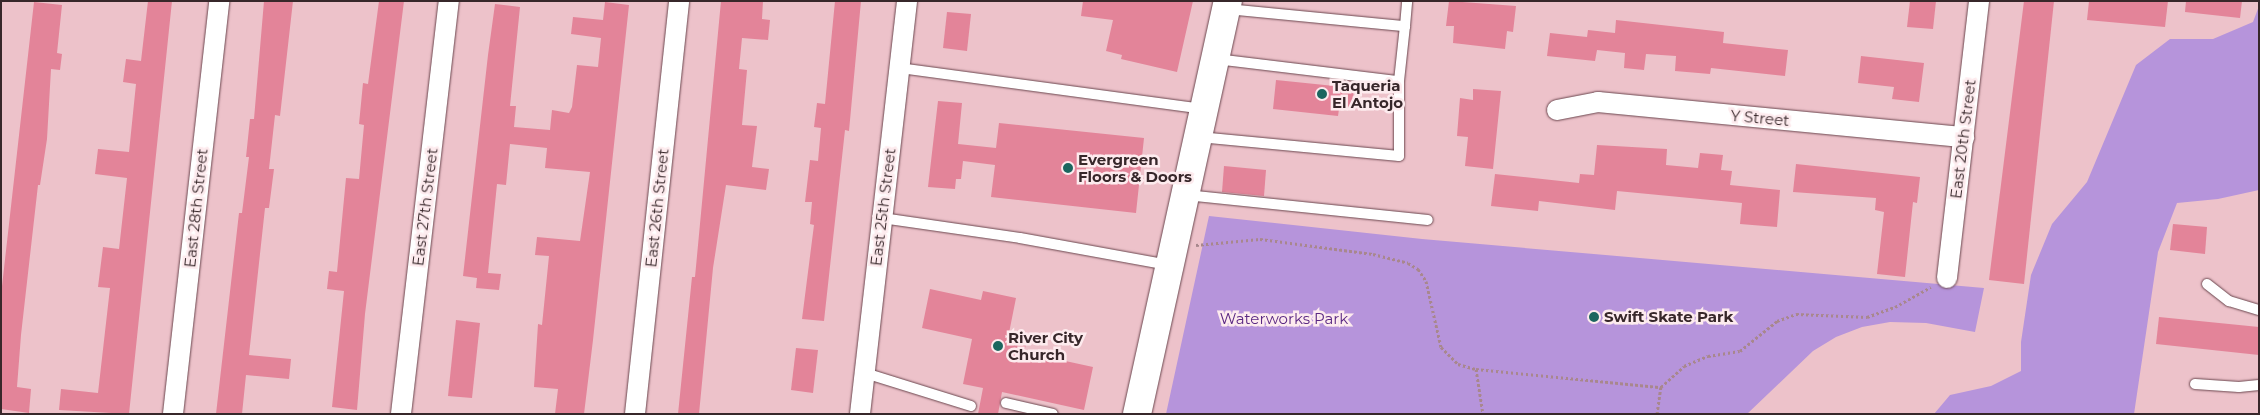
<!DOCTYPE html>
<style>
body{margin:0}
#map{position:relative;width:2260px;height:415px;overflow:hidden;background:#edc2ca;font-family:Montserrat,sans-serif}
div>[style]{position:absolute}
.green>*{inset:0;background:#b694db}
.building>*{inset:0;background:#e38499}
.path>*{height:3px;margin-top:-1.5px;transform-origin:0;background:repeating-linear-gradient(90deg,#a8878d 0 2.5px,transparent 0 5px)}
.roads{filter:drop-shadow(0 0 1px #6b474f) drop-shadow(0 0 1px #6b474f)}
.lane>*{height:10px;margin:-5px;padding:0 5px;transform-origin:5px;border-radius:5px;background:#fff}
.street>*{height:20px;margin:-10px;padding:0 10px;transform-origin:10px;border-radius:10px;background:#fff}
.secondary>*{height:28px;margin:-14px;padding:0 14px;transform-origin:14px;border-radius:14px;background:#fff}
.dots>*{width:14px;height:14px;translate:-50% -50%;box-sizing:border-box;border:2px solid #fdebee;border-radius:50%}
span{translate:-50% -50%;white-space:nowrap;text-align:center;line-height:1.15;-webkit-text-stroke:5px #fdebee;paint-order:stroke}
.poi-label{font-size:15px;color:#37272a;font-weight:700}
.left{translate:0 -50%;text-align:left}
.street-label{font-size:15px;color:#37272a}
.park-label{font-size:15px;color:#5a2782}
.frame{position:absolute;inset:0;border:2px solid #37272a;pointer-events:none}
</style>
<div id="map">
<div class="green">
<div style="clip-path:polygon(2259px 6px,2259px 190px,2218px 199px,2177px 203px,2158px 252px,2134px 414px,1934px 414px,1950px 395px,1991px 386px,2021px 371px,2021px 342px,2031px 275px,2052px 224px,2087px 182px,2136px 65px,2170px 39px,2213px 39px,2253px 22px)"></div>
<div style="clip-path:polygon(1209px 216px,1422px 239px,1984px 288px,1975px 332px,1926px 323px,1890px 322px,1862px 327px,1836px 337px,1813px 351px,1747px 414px,1166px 414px)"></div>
</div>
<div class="building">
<div style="clip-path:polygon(148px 1px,172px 1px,129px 414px,59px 410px,61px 389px,98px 393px,110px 288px,98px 287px,103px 247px,119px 249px,127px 178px,95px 174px,98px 149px,129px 152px,136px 84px,123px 82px,126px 59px,141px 61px)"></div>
<div style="clip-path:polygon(264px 1px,293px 1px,280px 116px,275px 115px,269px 169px,274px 169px,269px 208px,265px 208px,249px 355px,291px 359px,289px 379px,246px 375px,242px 414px,216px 414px,239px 213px,242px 213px,249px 157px,246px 157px,250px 119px,254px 119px)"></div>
<div style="clip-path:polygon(379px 1px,404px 1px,365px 314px,357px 410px,332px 407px,344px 291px,327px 289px,329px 271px,337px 272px,346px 178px,359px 179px,364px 125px,359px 124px,363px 83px,368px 84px)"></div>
<div style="clip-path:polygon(721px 1px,763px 1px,762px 19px,770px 20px,768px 40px,742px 38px,739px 69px,747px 70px,742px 125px,757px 126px,752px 167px,769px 169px,766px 190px,726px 185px,713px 268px,699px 414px,678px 414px,692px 277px,695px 277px)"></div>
<div style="clip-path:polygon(835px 1px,861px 1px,849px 131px,845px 130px,824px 321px,802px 319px,814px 225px,810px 224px,812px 202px,805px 202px,810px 160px,818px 161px,821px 128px,814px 127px,817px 103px,825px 104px)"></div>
<div style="clip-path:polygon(1083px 1px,1193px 1px,1177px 72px,1121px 59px,1122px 55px,1106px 51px,1113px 20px,1081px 16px)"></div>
<div style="clip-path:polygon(1449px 1px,1516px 6px,1513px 32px,1507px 31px,1505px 49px,1453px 43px,1454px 26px,1446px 26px)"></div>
<div style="clip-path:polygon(1910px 1px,1936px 1px,1933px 29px,1907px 27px)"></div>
<div style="clip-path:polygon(2024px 1px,2054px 1px,2024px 284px,1989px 280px)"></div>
<div style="clip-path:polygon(2089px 1px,2168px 1px,2165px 27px,2087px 20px)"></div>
<div style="clip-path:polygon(2186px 1px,2242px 1px,2240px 18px,2185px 12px)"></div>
<div style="clip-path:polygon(34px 2px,62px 5px,57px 53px,62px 54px,60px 70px,51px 69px,47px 139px,40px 185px,38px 185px,21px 335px,17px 387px,31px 389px,29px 413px,1px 409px,1px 295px)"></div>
<div style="clip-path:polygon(605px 2px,629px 5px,593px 340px,584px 414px,555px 414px,558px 389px,534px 387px,538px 324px,542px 325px,549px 256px,535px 255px,537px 237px,580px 241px,590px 172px,545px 168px,547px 148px,510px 144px,506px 185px,497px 184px,488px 273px,501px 274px,499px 290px,476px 288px,477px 278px,463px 276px,488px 55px,495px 4px,520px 7px,510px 106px,516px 106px,514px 127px,550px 130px,552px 110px,569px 113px,572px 107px,577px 65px,598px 67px,601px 38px,571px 34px,573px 17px,603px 20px)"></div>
<div style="clip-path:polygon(947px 12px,971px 14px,967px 51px,943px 48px)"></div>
<div style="clip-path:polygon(1616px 20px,1724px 32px,1723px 43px,1788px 50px,1785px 76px,1711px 68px,1710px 74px,1675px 71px,1676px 56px,1646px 54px,1644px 70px,1624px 68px,1625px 53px,1597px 50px,1595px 61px,1547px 56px,1550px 33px,1587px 37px,1588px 30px,1615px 33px)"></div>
<div style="clip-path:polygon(1861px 56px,1924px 63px,1919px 102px,1892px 99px,1894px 87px,1858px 83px)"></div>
<div style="clip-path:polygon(1276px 80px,1354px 88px,1352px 110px,1339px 109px,1338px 116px,1273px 109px)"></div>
<div style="clip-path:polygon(1473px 89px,1501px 91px,1493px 169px,1465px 166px,1468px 137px,1457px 136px,1460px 98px,1473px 100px)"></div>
<div style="clip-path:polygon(938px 101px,962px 103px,958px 144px,996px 148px,999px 123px,1144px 138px,1136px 213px,991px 197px,995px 165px,963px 161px,961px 179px,956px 179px,955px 189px,928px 187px)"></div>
<div style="clip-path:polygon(1597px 145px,1667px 149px,1666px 165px,1698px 168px,1700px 153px,1723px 155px,1721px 170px,1732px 171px,1730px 185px,1780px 190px,1777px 227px,1740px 224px,1742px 203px,1617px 191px,1615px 210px,1539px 201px,1538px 211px,1491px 206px,1495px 174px,1579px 183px,1580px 174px,1594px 175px)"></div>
<div style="clip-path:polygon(1796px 164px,1920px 177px,1917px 203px,1913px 202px,1905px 277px,1877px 274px,1884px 212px,1875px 210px,1876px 198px,1793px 192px)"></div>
<div style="clip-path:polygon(1224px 166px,1266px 170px,1264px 196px,1222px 192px)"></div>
<div style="clip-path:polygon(2173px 224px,2207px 227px,2205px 254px,2170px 250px)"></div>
<div style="clip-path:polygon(930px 289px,981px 300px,983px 291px,1016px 298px,1009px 333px,1028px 337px,1024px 352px,1093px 367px,1084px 410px,1002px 392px,998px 414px,978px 414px,983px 388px,963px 384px,972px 339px,922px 328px)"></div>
<div style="clip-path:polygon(2159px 317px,2259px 327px,2259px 355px,2156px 344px)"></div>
<div style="clip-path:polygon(456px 320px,480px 323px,472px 398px,448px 396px)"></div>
<div style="clip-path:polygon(796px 348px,818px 350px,813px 393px,791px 390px)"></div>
</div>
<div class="path">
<div style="left:1196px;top:245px;width:64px;rotate:-5.4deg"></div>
<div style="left:1260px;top:239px;width:114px;rotate:7.6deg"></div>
<div style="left:1373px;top:254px;width:36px;rotate:14deg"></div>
<div style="left:1408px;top:263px;width:12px;rotate:31deg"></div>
<div style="left:1418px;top:269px;width:14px;rotate:56deg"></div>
<div style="left:1426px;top:281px;width:68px;rotate:77.2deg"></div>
<div style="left:1441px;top:347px;width:24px;rotate:45deg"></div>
<div style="left:1458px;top:364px;width:19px;rotate:16deg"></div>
<div style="left:1476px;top:369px;width:46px;rotate:81.2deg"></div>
<div style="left:1476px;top:369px;width:186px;rotate:5.6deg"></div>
<div style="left:1657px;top:414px;width:27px;rotate:-82deg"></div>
<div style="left:1661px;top:387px;width:31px;rotate:-42deg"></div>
<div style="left:1684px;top:366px;width:26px;rotate:-23deg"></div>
<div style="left:1708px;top:356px;width:32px;rotate:-9deg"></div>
<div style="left:1740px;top:351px;width:48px;rotate:-39deg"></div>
<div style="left:1777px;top:321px;width:20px;rotate:-20deg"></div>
<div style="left:1796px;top:314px;width:71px;rotate:2.4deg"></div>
<div style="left:1867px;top:317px;width:30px;rotate:-20deg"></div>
<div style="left:1895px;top:307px;width:41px;rotate:-29.1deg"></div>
</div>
<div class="roads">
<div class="lane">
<div style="left:1227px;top:9px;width:179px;rotate:5.5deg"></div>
<div style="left:1405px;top:26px;width:25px;rotate:-85deg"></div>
<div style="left:1216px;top:59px;width:184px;rotate:6.9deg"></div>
<div style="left:1399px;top:81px;width:55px;rotate:-83.8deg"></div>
<div style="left:900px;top:68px;width:306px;rotate:7.7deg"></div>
<div style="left:1199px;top:137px;width:201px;rotate:5.4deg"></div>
<div style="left:1399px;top:156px;width:75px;rotate:-90deg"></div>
<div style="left:1186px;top:195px;width:243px;rotate:5.9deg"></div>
<div style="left:882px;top:218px;width:139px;rotate:8.2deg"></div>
<div style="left:1020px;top:238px;width:151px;rotate:10.3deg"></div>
<div style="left:2207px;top:284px;width:28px;rotate:38deg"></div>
<div style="left:2229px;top:301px;width:31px;rotate:17deg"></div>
<div style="left:865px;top:373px;width:111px;rotate:17.3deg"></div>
<div style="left:2195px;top:384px;width:44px;rotate:3.9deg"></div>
<div style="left:2239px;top:387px;width:20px;rotate:-6deg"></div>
<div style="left:1006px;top:403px;width:48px;rotate:13.2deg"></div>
</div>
<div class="street">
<div style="left:1557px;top:110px;width:42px;rotate:-11deg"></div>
<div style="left:1598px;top:102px;width:368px;rotate:5.5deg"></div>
<div style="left:1947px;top:278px;width:279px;rotate:-83.4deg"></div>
<div style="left:173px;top:414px;width:416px;rotate:-83.6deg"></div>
<div style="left:401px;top:414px;width:416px;rotate:-83.4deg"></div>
<div style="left:635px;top:414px;width:415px;rotate:-83.9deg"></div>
<div style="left:860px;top:414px;width:416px;rotate:-83.5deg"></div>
</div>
<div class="secondary">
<div style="left:1137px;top:414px;width:423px;rotate:-77.6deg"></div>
</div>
</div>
<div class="dots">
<div style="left:1322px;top:94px;background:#1b665f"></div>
<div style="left:1068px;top:168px;background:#1b665f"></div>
<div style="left:1594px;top:317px;background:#1b665f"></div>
<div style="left:998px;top:346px;background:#1b665f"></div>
</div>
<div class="poi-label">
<span class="left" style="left:1332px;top:94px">Taqueria<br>El Antojo</span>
<span class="left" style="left:1078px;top:168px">Evergreen<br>Floors &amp; Doors</span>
<span class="left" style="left:1604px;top:317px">Swift Skate Park</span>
<span class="left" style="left:1008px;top:346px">River City<br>Church</span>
</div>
<div class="street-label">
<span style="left:1760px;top:118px;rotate:5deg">Y Street</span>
<span style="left:1963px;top:139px;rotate:-83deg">East 20th Street</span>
<span style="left:425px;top:207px;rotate:-83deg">East 27th Street</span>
<span style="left:883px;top:207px;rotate:-83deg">East 25th Street</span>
<span style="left:196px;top:208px;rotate:-84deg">East 28th Street</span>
<span style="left:657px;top:208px;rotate:-84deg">East 26th Street</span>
</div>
<div class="park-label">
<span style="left:1284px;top:319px">Waterworks Park</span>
</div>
<div class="frame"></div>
</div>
